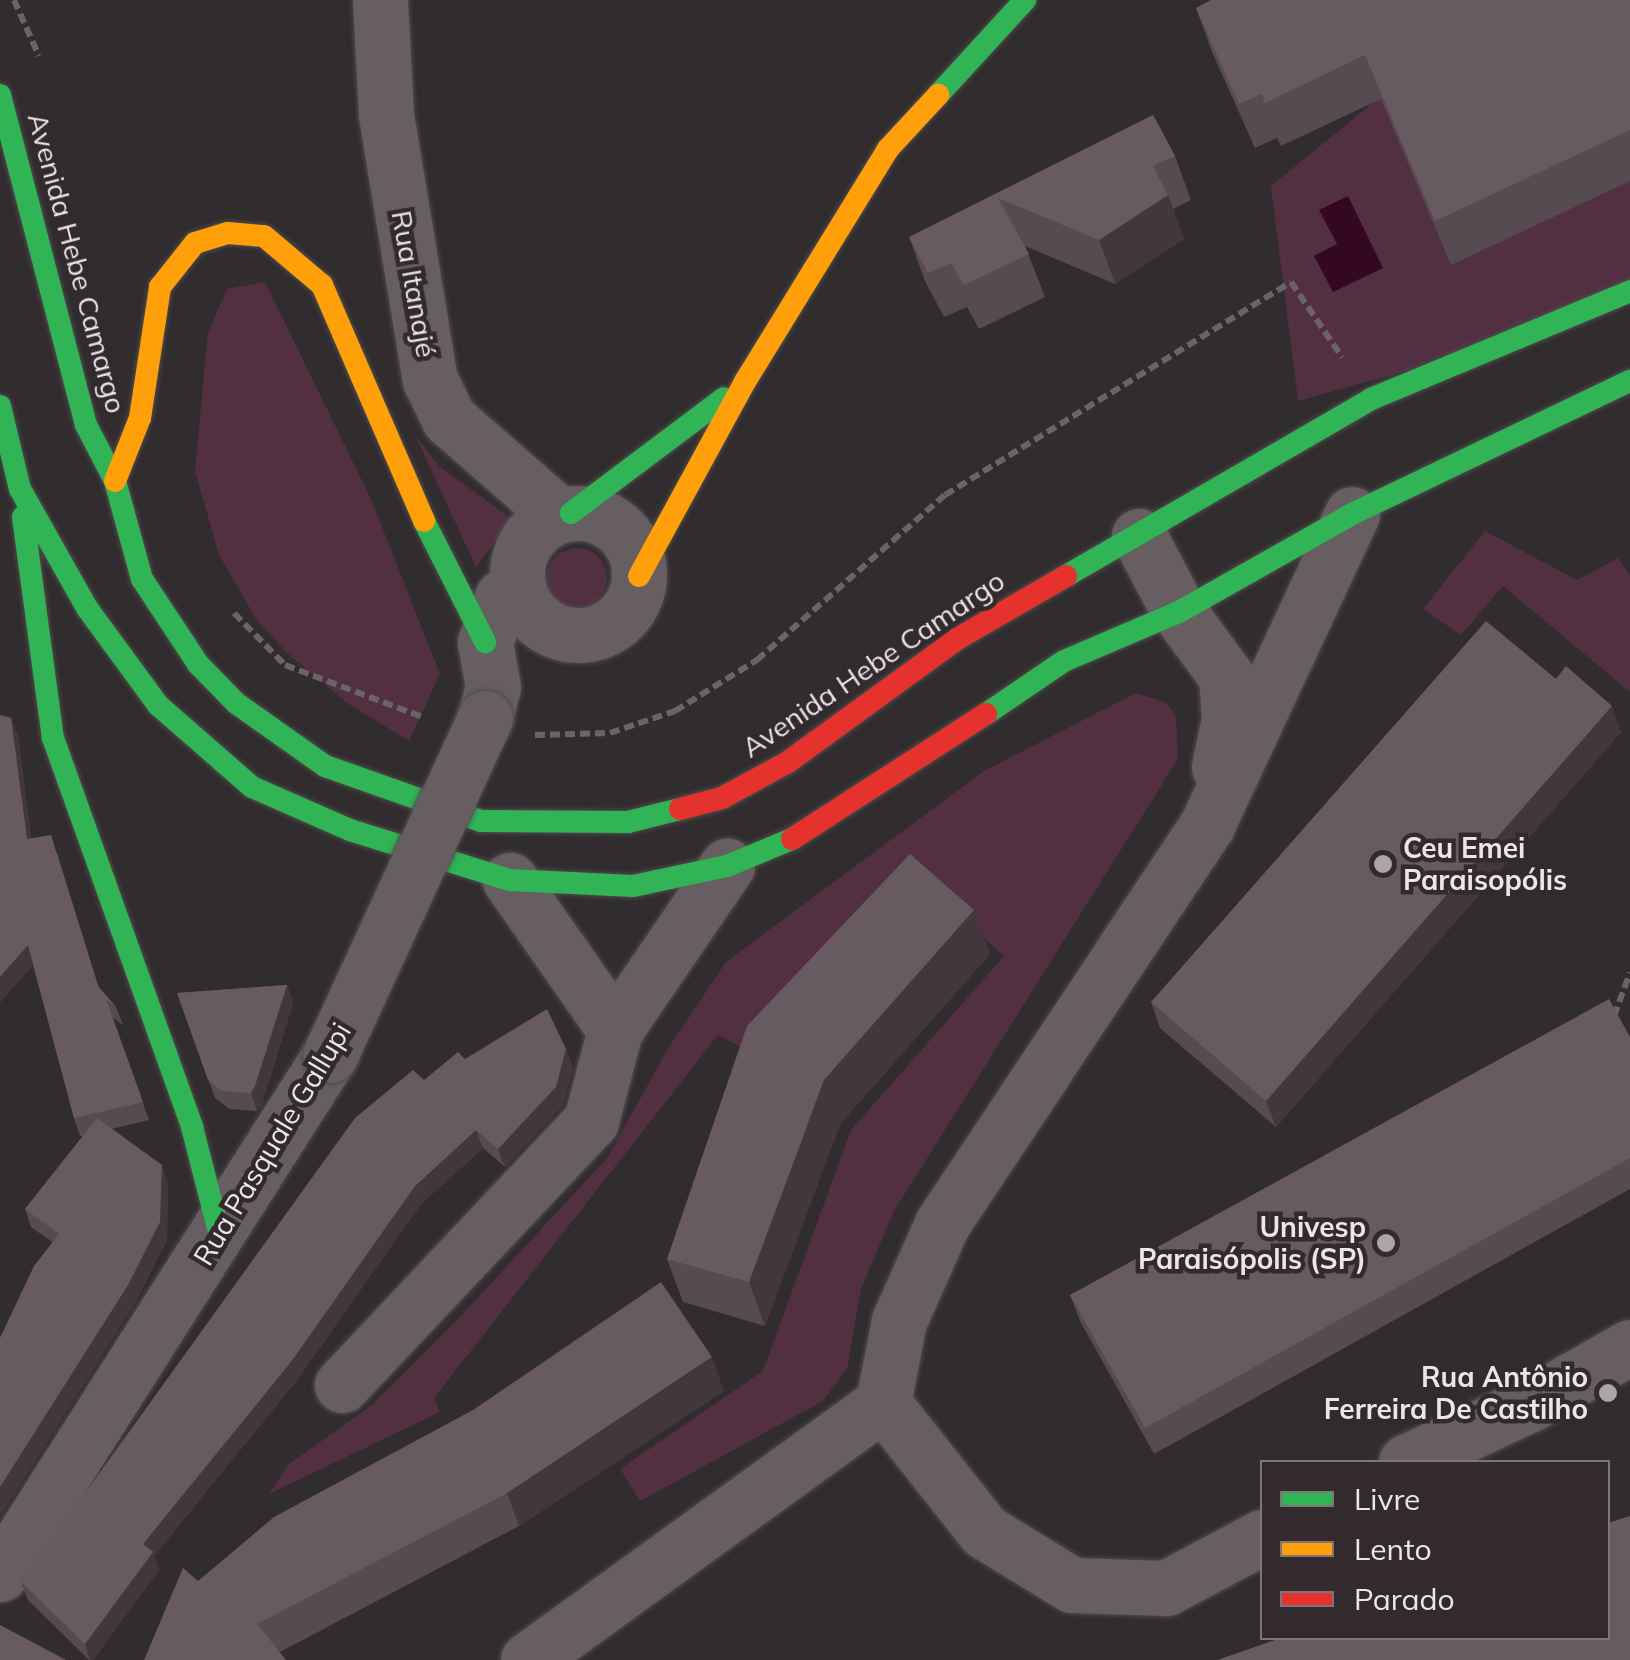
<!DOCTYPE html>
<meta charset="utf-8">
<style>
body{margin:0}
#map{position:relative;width:1630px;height:1660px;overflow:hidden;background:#312c2e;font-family:Mulish,sans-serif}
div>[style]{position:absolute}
.green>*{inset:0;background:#523041}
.round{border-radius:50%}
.water>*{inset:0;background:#340821}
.path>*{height:6px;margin-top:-3px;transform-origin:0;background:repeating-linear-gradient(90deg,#6a6467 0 10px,transparent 0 15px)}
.roads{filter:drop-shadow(0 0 2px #4e4b4c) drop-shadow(0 0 2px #4e4b4c)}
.street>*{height:55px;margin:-27.5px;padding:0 27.5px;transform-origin:27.5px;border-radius:27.5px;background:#675e62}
.street>.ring{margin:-27.5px;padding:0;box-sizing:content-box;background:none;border:55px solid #675e62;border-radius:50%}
.fast>*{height:22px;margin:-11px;padding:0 11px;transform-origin:11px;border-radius:11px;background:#30b455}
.slow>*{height:22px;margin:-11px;padding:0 11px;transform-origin:11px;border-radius:11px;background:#ff9f0a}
.jam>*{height:22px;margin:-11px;padding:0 11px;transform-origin:11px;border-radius:11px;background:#e5322d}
.bridges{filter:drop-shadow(0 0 2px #4e4b4c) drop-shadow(0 0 2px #4e4b4c)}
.street-bridge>*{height:55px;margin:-27.5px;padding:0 27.5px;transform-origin:27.5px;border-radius:27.5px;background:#675e62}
.wall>*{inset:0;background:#564b50}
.shaded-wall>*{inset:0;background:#41373c}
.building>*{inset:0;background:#675b61}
.dots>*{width:28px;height:28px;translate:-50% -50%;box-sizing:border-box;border:5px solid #332a2e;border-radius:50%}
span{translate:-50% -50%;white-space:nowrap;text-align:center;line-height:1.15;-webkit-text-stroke:9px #332a2e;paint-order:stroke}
.street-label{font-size:28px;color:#ede6e9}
.poi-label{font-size:28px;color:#ede6e9;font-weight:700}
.left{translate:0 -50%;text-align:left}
.right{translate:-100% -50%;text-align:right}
.legend{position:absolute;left:1260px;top:1460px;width:350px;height:180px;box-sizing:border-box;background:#332a2e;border:2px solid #7d7579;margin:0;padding:12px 18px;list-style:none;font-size:30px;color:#ede6e9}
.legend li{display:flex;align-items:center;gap:20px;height:50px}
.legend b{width:50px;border:2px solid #7d7579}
</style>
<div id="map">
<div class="green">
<div style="clip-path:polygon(1499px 0,1630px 0,1630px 296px,1585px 321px,1298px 401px,1271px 186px)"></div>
<div style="clip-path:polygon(265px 282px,371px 499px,440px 674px,409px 741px,347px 703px,286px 652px,256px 619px,219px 555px,195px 471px,208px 332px,227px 289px)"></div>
<div style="clip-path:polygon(415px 435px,440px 467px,512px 519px,476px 567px)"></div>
<div style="clip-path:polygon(1485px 531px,1577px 580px,1618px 558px,1630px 576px,1630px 692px,1503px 586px,1461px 635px,1423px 609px)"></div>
<div class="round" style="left:547px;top:548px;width:60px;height:60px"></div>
<div style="clip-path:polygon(1136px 693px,1165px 702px,1176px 715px,1178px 759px,894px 1211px,861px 1289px,847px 1369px,823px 1401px,640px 1501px,620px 1469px,763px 1371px,851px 1130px,1004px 956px,928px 888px,771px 1063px,718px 1035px,434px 1398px,440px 1412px,269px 1494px,288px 1465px,373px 1404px,460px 1317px,608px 1157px,667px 1050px,726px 962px,984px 771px)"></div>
</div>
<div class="water">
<div style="clip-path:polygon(1348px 196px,1383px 268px,1333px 292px,1314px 256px,1337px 244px,1319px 210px)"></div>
</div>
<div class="path">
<div style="left:14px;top:0;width:61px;rotate:65.9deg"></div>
<div style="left:234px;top:613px;width:73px;rotate:45.6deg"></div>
<div style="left:285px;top:665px;width:150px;rotate:20.7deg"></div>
<div style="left:535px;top:735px;width:75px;rotate:-1.5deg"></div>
<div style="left:610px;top:733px;width:69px;rotate:-18.7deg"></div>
<div style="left:675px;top:711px;width:97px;rotate:-31.9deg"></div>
<div style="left:757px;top:660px;width:250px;rotate:-41.3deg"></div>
<div style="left:945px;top:495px;width:406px;rotate:-31.6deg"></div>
<div style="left:1291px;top:282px;width:91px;rotate:55.8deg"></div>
<div style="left:1614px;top:1016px;width:46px;rotate:-69.6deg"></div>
</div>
<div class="roads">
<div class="street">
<div style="left:380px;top:0;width:115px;rotate:87deg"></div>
<div style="left:386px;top:115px;width:269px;rotate:80.6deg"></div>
<div style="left:430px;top:380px;width:43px;rotate:64deg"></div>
<div style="left:449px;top:419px;width:146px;rotate:41.1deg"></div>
<div class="ring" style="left:517px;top:513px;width:67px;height:67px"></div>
<div style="left:1139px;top:536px;width:86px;rotate:62.2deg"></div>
<div style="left:1179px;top:612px;width:79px;rotate:53.7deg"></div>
<div style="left:1226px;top:676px;width:43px;rotate:86deg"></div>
<div style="left:1229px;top:719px;width:49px;rotate:101.8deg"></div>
<div style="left:485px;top:718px;width:32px;rotate:-76deg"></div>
<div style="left:493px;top:687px;width:46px;rotate:-100.1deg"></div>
<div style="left:485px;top:642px;width:48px;rotate:-69.3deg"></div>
<div style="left:510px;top:880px;width:183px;rotate:55deg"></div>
<div style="left:342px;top:1385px;width:363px;rotate:-46.7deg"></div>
<div style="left:591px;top:1121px;width:94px;rotate:-75.2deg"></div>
<div style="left:615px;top:1030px;width:199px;rotate:-55.7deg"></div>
<div style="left:1406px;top:1462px;width:137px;rotate:-25.1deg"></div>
<div style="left:1530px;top:1404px;width:115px;rotate:-29.7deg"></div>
<div style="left:1262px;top:1537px;width:109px;rotate:152deg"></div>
<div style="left:1166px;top:1588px;width:94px;rotate:-178.2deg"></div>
<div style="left:1072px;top:1585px;width:103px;rotate:-148.5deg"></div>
<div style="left:984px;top:1531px;width:163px;rotate:-128.3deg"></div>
<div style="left:883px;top:1403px;width:84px;rotate:-79deg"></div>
<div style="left:899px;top:1321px;width:106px;rotate:-66.1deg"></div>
<div style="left:942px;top:1224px;width:479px;rotate:-56.4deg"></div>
<div style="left:1207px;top:825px;width:343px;rotate:-65deg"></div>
<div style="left:0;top:1574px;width:615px;rotate:-57.55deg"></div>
<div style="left:528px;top:1660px;width:438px;rotate:-35.9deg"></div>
</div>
<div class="fast">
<div style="left:0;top:95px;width:341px;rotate:75.4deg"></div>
<div style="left:86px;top:425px;width:63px;rotate:62.6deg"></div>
<div style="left:115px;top:481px;width:102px;rotate:74.6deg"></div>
<div style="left:142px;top:579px;width:102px;rotate:56.6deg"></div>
<div style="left:198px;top:664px;width:54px;rotate:45.7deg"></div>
<div style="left:236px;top:703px;width:109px;rotate:35.3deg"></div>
<div style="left:325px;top:766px;width:165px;rotate:19.4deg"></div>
<div style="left:481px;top:821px;width:147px;rotate:0.4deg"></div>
<div style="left:628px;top:822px;width:54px;rotate:-14deg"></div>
<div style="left:938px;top:95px;width:129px;rotate:-47.5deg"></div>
<div style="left:0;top:406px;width:85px;rotate:76.5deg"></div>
<div style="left:20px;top:489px;width:137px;rotate:60.6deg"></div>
<div style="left:87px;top:608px;width:120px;rotate:53.8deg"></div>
<div style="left:158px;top:705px;width:125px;rotate:41.1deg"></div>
<div style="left:252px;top:787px;width:107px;rotate:23.7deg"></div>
<div style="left:350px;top:830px;width:168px;rotate:17.4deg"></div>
<div style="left:510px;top:880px;width:123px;rotate:2.8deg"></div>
<div style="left:633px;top:886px;width:96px;rotate:-12deg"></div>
<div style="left:727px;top:866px;width:70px;rotate:-22.6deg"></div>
<div style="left:571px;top:513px;width:191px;rotate:-36.9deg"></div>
<div style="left:23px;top:517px;width:223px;rotate:82.3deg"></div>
<div style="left:53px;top:738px;width:413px;rotate:70.3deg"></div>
<div style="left:192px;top:1127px;width:113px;rotate:75.6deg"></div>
<div style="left:424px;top:521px;width:136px;rotate:63.2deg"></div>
<div style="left:1066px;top:576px;width:353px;rotate:-30.1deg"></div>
<div style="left:1371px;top:399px;width:281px;rotate:-22.6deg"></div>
<div style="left:986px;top:714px;width:94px;rotate:-34.2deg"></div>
<div style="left:1064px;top:661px;width:125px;rotate:-23.1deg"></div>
<div style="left:1179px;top:612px;width:199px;rotate:-29.5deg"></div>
<div style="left:1352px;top:514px;width:308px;rotate:-25.6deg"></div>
</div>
<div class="slow">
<div style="left:115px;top:481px;width:68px;rotate:-68.4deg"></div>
<div style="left:140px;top:418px;width:133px;rotate:-81.3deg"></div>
<div style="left:160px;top:287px;width:56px;rotate:-51.5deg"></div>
<div style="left:195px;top:243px;width:34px;rotate:-17deg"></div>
<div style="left:228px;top:233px;width:36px;rotate:5deg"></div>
<div style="left:264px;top:236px;width:76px;rotate:40.2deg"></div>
<div style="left:322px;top:285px;width:257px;rotate:66.6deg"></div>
<div style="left:639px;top:576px;width:223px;rotate:-61.4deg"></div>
<div style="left:746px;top:380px;width:271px;rotate:-58.4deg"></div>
<div style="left:888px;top:149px;width:74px;rotate:-47.2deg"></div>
</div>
<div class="jam">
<div style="left:680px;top:809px;width:43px;rotate:-14.7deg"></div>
<div style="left:722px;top:798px;width:75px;rotate:-28.6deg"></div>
<div style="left:788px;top:762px;width:209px;rotate:-36deg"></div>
<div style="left:957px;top:639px;width:126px;rotate:-30deg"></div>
<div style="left:792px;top:839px;width:231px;rotate:-32.8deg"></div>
</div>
</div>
<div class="bridges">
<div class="street-bridge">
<div style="left:330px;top:1055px;width:371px;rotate:-65.3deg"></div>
</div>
</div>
<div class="wall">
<div style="clip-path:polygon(1630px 0,1630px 181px,1451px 265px,1381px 99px,1281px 146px,1277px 138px,1255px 148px,1212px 52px,1196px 8px)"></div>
<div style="clip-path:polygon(1153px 115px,1175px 156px,1191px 200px,1173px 209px,1184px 239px,1115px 284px,1025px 246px,1045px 297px,979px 329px,967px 307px,944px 317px,925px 281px,909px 237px)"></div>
<div style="clip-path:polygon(1556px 679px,1621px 732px,1276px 1127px,1160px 1028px,1151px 1002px)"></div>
<div style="clip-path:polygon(11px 718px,18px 736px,31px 838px,57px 853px,99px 988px,116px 1007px,123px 1025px,112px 1017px,149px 1120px,112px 1129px,168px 1183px,167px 1240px,135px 1303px,0 1516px,0 1338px,52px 1242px,31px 1227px,25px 1209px,83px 1136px,80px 1136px,74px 1118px,33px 965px)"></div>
<div style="clip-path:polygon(990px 954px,840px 1124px,765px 1326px,683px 1302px,667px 1259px)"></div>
<div style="clip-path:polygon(287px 985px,293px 1003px,262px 1104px,257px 1111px,229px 1109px,215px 1098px,177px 993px)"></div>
<div style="clip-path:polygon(1630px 1037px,1630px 1189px,1154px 1454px,1080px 1321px,1070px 1295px)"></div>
<div style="clip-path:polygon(566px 1049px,573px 1067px,563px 1105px,505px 1167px,483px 1148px,421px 1204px,297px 1380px,154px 1556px,159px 1570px,93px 1660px,89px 1660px,28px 1600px,21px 1582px,424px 1080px,465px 1059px)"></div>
<div style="clip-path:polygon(724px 1391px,519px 1526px,280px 1652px,198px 1581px)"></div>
</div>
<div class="shaded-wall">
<div style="clip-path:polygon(1168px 195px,1184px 239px,1115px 284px,1099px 240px)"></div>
<div style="clip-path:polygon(1612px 706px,1621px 732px,1276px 1127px,1266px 1101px)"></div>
<div style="clip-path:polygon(11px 718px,18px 736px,33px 857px,27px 839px)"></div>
<div style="clip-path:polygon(974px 910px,990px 954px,840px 1124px,765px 1326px,749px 1282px,824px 1080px)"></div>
<div style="clip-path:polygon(28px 945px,35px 963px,0 1003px,0 977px)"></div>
<div style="clip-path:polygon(287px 985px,293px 1003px,262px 1104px,257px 1111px,251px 1093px)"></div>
<div style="clip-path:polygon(566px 1049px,573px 1067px,563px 1105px,505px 1167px,498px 1149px)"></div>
<div style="clip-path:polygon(476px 1130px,483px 1148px,421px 1204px,297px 1380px,154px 1556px,159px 1570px,93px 1660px,90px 1660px,85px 1644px,143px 1544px,415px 1186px)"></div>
<div style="clip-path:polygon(162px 1165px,168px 1183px,167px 1240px,135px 1303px,0 1516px,0 1487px)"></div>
<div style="clip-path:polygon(712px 1357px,724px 1391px,519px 1526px,507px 1493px)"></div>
</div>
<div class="building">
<div style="clip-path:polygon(1211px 0,1630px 0,1630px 130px,1435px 221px,1365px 55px,1265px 103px,1262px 94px,1239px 104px,1196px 8px)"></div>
<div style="clip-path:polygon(1153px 115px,1175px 156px,1153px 166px,1168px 195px,1099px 240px,998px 198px,1029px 254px,964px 285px,951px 263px,928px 273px,909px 237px)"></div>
<div style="clip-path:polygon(1486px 621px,1556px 679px,1566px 666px,1612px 706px,1266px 1101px,1151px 1002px)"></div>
<div style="clip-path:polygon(0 715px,11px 718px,27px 839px,51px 835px,98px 986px,116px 1007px,106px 999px,143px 1102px,74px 1118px,28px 945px,0 977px)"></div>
<div style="clip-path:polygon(910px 854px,974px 910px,824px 1080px,749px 1282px,667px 1259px,747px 1026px)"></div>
<div style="clip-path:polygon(287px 985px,255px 1086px,251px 1093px,222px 1091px,208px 1080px,177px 993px)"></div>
<div style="clip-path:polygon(1609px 999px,1630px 1037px,1630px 1158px,1145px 1428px,1070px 1295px)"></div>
<div style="clip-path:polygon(547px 1009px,566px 1049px,556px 1087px,498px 1149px,476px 1130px,415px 1186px,291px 1362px,143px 1544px,153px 1552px,85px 1644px,21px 1582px,355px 1118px,413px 1070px,424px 1080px,458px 1052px,465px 1059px)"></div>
<div style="clip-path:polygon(97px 1118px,162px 1165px,160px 1222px,128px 1285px,0 1487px,0 1338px,34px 1266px,59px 1234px,25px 1209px)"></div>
<div style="clip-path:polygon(661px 1282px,712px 1357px,507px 1493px,257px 1624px,286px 1660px,144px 1660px,183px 1568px,198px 1581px,274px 1517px,473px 1410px)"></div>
<div style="clip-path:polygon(1630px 1516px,1630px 1660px,1217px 1660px,1281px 1638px,1608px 1638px,1608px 1523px)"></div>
<div style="clip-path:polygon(0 1625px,66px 1660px,0 1660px)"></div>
</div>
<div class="dots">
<div style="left:1383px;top:864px;background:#aba5a8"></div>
<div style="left:1386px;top:1243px;background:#aba5a8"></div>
<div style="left:1608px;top:1393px;background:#aba5a8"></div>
</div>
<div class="street-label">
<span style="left:77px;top:263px;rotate:75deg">Avenida Hebe Camargo</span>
<span style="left:414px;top:284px;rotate:80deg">Rua Itanajé</span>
<span style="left:873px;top:664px;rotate:-34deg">Avenida Hebe Camargo</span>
<span style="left:272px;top:1144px;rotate:-59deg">Rua Pasquale Gallupi</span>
</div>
<div class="poi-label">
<span class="left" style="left:1403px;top:864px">Ceu Emei<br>Paraisopólis</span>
<span class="right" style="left:1366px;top:1243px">Univesp<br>Paraisópolis (SP)</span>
<span class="right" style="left:1588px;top:1393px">Rua Antônio<br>Ferreira De Castilho</span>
</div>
<ul class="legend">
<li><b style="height:12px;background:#30b455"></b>Livre</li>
<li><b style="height:12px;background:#ff9f0a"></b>Lento</li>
<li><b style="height:12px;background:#e5322d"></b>Parado</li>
</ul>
</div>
